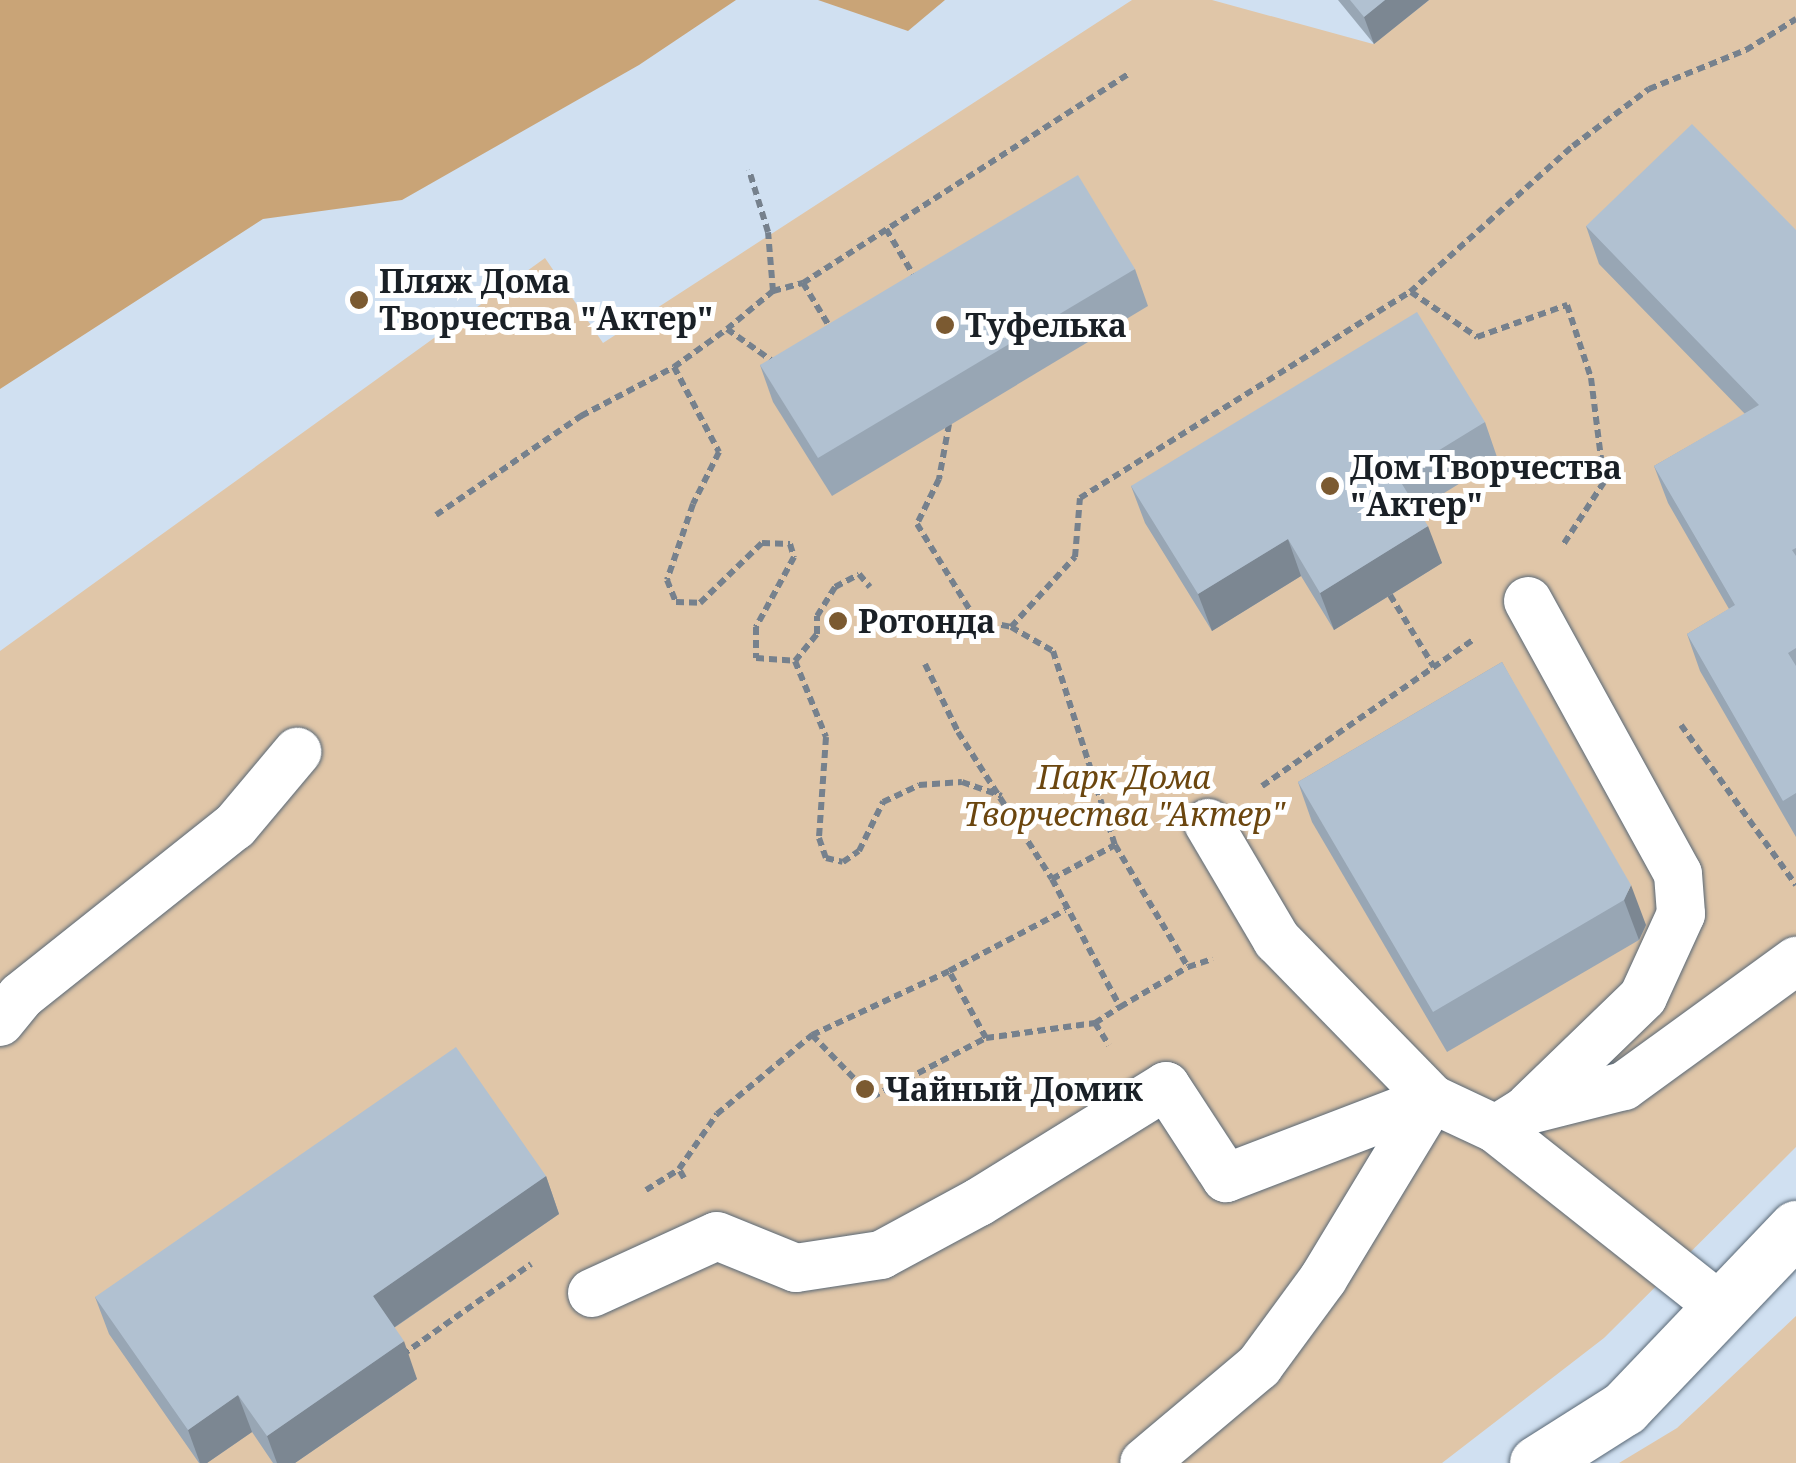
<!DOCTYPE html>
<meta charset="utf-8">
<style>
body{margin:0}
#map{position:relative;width:1796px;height:1463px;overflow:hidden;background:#d0e0f1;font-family:"Noto Serif",serif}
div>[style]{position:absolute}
.green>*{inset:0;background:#e0c6a8}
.water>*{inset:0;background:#c9a477}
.path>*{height:6px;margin-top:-3px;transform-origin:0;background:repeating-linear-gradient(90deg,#76818d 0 8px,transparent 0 13px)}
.roads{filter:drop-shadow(0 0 2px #586775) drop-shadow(0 0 2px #586775)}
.service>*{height:48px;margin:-24px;padding:0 24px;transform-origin:24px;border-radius:24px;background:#fff}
.minor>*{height:55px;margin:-27.5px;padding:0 27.5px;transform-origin:27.5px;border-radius:27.5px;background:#fff}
.wall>*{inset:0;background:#98a6b4}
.shaded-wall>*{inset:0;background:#7c8792}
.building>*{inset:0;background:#b1c1d1}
.dots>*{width:28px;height:28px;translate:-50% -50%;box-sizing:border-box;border:5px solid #fff;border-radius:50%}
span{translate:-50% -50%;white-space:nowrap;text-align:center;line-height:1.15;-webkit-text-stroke:10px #fff;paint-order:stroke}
.poi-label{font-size:32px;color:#1a2026;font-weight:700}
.left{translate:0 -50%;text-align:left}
.park-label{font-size:32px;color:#6b460f;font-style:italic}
</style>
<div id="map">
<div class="green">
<div style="clip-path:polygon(1132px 0,1212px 0,1373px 44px,1429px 0,1796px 0,1796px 1147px,1604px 1338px,1442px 1463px,0 1463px,0 651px,545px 258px,603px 343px)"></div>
<div style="clip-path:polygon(1796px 1316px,1796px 1463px,1619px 1463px,1677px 1428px)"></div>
</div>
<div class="water">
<div style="clip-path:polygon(0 0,736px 0,639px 65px,402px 200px,263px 219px,0 389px)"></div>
<div style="clip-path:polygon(818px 0,945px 0,908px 31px)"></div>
</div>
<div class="path">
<div style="left:886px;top:229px;width:61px;rotate:59.2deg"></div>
<div style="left:803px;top:283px;width:54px;rotate:58.7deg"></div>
<div style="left:773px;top:291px;width:31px;rotate:-15deg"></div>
<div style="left:803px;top:283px;width:389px;rotate:-32.7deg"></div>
<div style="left:1411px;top:292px;width:80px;rotate:34.3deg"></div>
<div style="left:1477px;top:337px;width:96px;rotate:-19.6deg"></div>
<div style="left:1567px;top:305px;width:77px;rotate:71.8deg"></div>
<div style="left:1591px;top:378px;width:105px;rotate:82.9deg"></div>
<div style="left:1604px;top:482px;width:75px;rotate:123.1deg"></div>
<div style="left:727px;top:329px;width:60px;rotate:-39.6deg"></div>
<div style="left:773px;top:291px;width:59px;rotate:-94.8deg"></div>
<div style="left:768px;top:232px;width:65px;rotate:-107deg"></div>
<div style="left:674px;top:367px;width:96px;rotate:62.1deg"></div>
<div style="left:719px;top:452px;width:58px;rotate:116.6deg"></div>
<div style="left:693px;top:504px;width:80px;rotate:108.9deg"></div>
<div style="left:667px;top:580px;width:24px;rotate:68deg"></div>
<div style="left:676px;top:602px;width:24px;rotate:2deg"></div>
<div style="left:700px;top:603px;width:86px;rotate:-44.1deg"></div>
<div style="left:762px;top:543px;width:28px;rotate:2deg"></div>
<div style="left:790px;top:544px;width:14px;rotate:73deg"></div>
<div style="left:794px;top:557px;width:80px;rotate:118.5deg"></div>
<div style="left:756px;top:627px;width:31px;rotate:90deg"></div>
<div style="left:756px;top:658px;width:39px;rotate:4deg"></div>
<div style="left:795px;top:661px;width:82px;rotate:67.8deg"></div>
<div style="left:826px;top:737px;width:101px;rotate:94deg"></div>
<div style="left:819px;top:838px;width:21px;rotate:71deg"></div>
<div style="left:826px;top:858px;width:17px;rotate:13deg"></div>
<div style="left:843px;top:862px;width:19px;rotate:-35deg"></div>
<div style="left:859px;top:851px;width:55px;rotate:-63.9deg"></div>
<div style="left:883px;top:802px;width:40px;rotate:-25deg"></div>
<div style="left:919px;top:785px;width:43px;rotate:-4deg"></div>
<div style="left:962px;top:782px;width:42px;rotate:19.3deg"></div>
<div style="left:949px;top:424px;width:56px;rotate:100.3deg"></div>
<div style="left:939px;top:479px;width:50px;rotate:116.1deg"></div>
<div style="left:917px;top:524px;width:113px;rotate:58.4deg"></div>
<div style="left:976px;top:620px;width:36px;rotate:11deg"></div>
<div style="left:1011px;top:627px;width:48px;rotate:29.7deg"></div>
<div style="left:1053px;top:651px;width:204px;rotate:72.3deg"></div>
<div style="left:436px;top:515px;width:176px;rotate:-34.3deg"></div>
<div style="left:581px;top:416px;width:105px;rotate:-27.8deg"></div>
<div style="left:674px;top:367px;width:65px;rotate:-35.6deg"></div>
<div style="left:727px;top:329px;width:59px;rotate:35.3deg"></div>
<div style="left:1390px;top:595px;width:84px;rotate:58.6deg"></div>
<div style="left:1011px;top:627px;width:95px;rotate:-47.6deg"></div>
<div style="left:1075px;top:557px;width:59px;rotate:-85.2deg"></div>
<div style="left:1080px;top:498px;width:389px;rotate:-32deg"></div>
<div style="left:1410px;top:292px;width:219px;rotate:-41.9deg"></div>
<div style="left:1573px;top:146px;width:95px;rotate:-36.9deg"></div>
<div style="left:1649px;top:89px;width:105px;rotate:-21.9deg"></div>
<div style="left:1746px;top:50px;width:59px;rotate:-31.8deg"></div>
<div style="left:795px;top:661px;width:35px;rotate:-51deg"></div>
<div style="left:817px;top:634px;width:18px;rotate:-90deg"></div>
<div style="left:817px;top:616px;width:34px;rotate:-58deg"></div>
<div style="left:835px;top:587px;width:27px;rotate:-28deg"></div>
<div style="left:859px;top:574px;width:17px;rotate:50deg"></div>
<div style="left:925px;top:664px;width:76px;rotate:64.1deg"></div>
<div style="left:958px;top:732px;width:174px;rotate:57.4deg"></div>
<div style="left:1052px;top:879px;width:145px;rotate:62deg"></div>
<div style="left:1120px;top:1007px;width:79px;rotate:-30.5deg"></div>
<div style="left:1188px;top:967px;width:26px;rotate:-18deg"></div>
<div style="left:1681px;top:725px;width:197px;rotate:54.3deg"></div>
<div style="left:1262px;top:786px;width:258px;rotate:-34.7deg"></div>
<div style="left:1052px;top:879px;width:72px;rotate:-28.4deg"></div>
<div style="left:1115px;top:845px;width:142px;rotate:59.1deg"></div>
<div style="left:1095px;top:1023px;width:30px;rotate:-33deg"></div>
<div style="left:812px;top:1035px;width:86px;rotate:45.9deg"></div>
<div style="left:872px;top:1097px;width:128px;rotate:-27.4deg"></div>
<div style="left:986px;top:1038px;width:77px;rotate:-118.9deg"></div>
<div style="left:986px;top:1038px;width:110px;rotate:-7.8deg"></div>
<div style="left:1095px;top:1023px;width:26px;rotate:58deg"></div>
<div style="left:684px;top:1178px;width:10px;rotate:-119deg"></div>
<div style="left:679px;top:1169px;width:67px;rotate:-55.4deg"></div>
<div style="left:717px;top:1114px;width:124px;rotate:-39.7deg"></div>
<div style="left:812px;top:1035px;width:151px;rotate:-25deg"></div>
<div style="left:949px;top:971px;width:131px;rotate:-27.7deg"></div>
<div style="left:646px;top:1190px;width:39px;rotate:-32deg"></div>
<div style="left:402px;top:1355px;width:158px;rotate:-35.2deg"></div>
</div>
<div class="roads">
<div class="service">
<div style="left:1528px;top:601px;width:311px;rotate:61.2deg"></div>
<div style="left:1678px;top:874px;width:40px;rotate:85.7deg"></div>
<div style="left:1681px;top:914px;width:91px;rotate:114.6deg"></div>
<div style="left:1643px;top:997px;width:158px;rotate:136deg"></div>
<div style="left:1208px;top:823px;width:136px;rotate:59.5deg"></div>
<div style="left:1277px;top:940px;width:222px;rotate:45.7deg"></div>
<div style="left:1432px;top:1099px;width:71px;rotate:25.1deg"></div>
<div style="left:1496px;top:1129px;width:34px;rotate:-32deg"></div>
<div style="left:1525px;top:1111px;width:102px;rotate:-14.2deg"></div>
<div style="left:1624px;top:1086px;width:213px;rotate:-36deg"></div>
<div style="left:0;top:1022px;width:33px;rotate:-51deg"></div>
<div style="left:21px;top:996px;width:273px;rotate:-38.5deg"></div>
<div style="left:235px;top:826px;width:97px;rotate:-50deg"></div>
<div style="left:1496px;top:1129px;width:288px;rotate:38.4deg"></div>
<div style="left:592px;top:1293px;width:137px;rotate:-24.5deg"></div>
<div style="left:717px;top:1236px;width:85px;rotate:22.1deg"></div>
<div style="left:796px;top:1268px;width:86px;rotate:-8.7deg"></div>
<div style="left:881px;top:1255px;width:111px;rotate:-28.4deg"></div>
<div style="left:979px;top:1202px;width:220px;rotate:-31.8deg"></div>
<div style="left:1166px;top:1086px;width:110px;rotate:56.9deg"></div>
<div style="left:1226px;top:1178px;width:221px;rotate:-21deg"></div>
<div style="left:1432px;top:1099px;width:210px;rotate:121.2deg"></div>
<div style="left:1323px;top:1279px;width:108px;rotate:126.3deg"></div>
<div style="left:1259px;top:1366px;width:150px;rotate:139.9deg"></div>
</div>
<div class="minor">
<div style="left:1537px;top:1463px;width:103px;rotate:-32.3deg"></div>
<div style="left:1624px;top:1408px;width:249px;rotate:-46.3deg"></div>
</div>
</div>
<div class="wall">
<div style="clip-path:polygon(1338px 0,1429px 0,1374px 44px)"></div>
<div style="clip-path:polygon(1586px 226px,1796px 230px,1796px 837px,1700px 671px,1687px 634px,1729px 609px,1668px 503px,1654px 466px,1745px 414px,1599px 264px)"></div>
<div style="clip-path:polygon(1135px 269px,1148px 306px,832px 496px,773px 402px,760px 365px)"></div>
<div style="clip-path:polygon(1485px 422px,1498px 460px,1418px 509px,1442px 563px,1334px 630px,1301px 576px,1212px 631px,1145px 523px,1131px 486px)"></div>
<div style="clip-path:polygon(1502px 662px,1646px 925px,1639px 940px,1447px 1052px,1312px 822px,1298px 782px)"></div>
<div style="clip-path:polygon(546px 1176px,559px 1214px,394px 1328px,417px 1379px,295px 1463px,273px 1463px,252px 1432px,207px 1463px,199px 1463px,109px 1334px,95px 1297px)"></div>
</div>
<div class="shaded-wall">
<div style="clip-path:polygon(1385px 0,1429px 0,1374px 44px,1364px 17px)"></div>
<div style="clip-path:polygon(1428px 526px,1442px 563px,1334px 630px,1320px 593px)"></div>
<div style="clip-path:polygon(1288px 539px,1301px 576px,1212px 631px,1198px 594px)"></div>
<div style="clip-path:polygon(1631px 885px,1646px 925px,1639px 940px,1624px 900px)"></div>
<div style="clip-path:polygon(546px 1176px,559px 1214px,386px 1333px,373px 1296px)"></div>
<div style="clip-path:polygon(404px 1341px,417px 1379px,295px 1463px,277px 1463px,267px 1436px)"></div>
<div style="clip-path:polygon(238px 1395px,252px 1432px,207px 1463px,200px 1463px,188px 1430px)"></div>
</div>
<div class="building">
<div style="clip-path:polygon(1350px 0,1385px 0,1364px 17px)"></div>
<div style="clip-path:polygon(1692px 124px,1796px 230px,1796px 548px,1792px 550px,1796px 556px,1796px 648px,1788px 653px,1796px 666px,1796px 793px,1783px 801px,1687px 634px,1735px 605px,1654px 466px,1759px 405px,1586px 226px)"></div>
<div style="clip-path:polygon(1078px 175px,1135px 269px,818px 458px,760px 365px)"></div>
<div style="clip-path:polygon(1417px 312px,1485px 422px,1397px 476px,1428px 526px,1320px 593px,1288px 539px,1198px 594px,1131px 486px)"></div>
<div style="clip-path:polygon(1502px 662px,1631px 885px,1624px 900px,1433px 1012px,1298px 782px)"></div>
<div style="clip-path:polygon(456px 1047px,546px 1176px,373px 1296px,404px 1341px,267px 1436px,238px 1395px,188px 1430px,95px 1297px)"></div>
</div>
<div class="dots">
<div style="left:359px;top:300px;background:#7b5a31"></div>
<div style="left:945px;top:325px;background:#7b5a31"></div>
<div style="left:1330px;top:486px;background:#7b5a31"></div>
<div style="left:838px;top:621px;background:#7b5a31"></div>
<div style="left:865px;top:1089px;background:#7b5a31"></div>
</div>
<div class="poi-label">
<span class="left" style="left:379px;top:300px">Пляж Дома<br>Творчества "Актер"</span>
<span class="left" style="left:965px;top:325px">Туфелька</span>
<span class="left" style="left:1350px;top:486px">Дом Творчества<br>"Актер"</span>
<span class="left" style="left:858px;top:621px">Ротонда</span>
<span class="left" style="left:885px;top:1089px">Чайный Домик</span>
</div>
<div class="park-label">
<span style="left:1124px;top:796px">Парк Дома<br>Творчества "Актер"</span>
</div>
</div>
